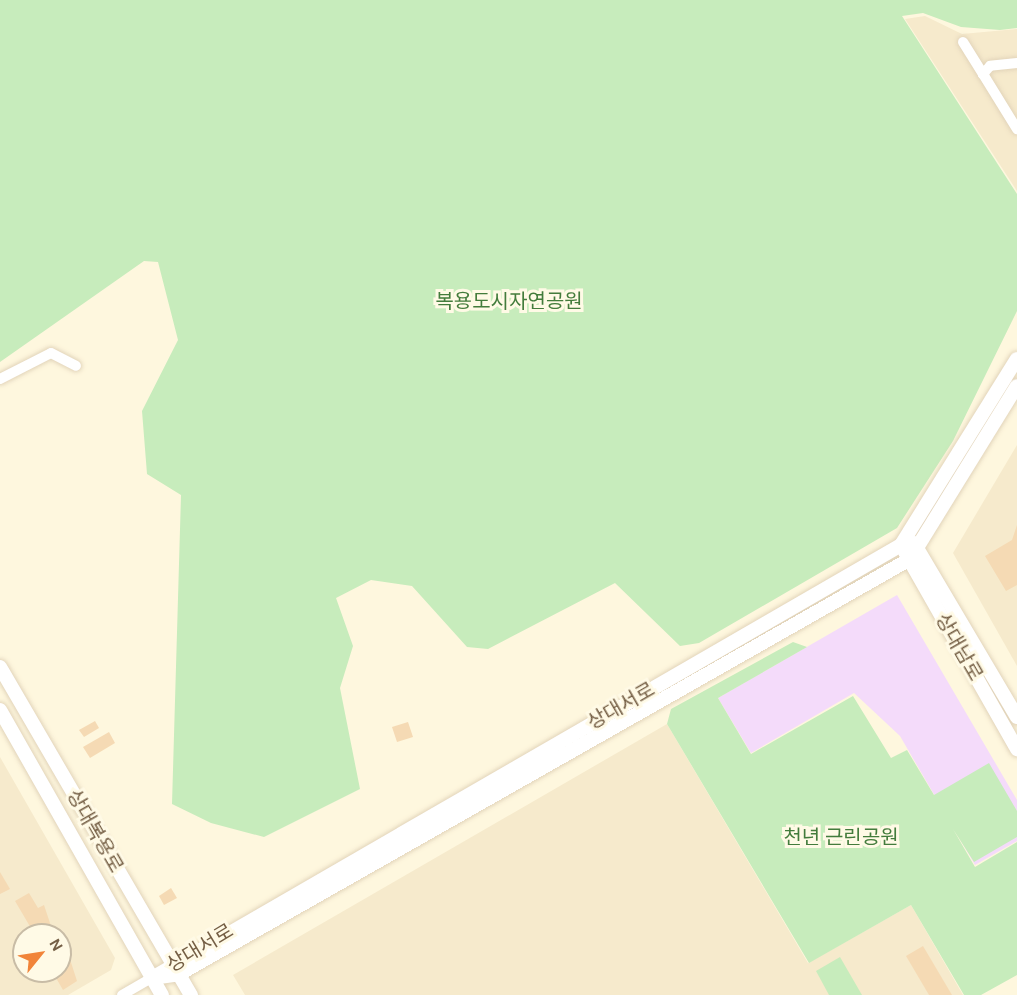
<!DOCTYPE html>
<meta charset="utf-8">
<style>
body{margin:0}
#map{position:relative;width:1017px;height:995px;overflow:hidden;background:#fef7de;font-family:Karla,"Noto Sans KR",sans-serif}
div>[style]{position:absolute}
.residential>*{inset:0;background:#f6eacc}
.education>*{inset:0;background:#f4dbfa}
.green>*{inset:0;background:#c7ecbc}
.building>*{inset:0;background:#f5dab4}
.roads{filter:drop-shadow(0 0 2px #e2d4ba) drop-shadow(0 0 2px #e2d4ba)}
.street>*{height:10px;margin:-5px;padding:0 5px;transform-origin:5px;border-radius:5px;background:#fff}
.secondary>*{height:14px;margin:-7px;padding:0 7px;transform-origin:7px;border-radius:7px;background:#fff}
span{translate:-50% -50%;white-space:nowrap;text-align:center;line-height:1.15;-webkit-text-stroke:6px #fffae6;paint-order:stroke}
.park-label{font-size:20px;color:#437c3c}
.street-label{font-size:20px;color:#755f45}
.north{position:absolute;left:12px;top:923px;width:60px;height:60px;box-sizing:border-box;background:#fffae6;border:2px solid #c8bca6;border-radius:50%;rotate:60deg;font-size:16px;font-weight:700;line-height:24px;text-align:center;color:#755f45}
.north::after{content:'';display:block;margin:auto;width:21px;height:27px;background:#f18439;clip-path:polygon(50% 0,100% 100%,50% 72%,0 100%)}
</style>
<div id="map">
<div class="residential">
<div style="clip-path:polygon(925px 16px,962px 34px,1017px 29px,1017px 191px,905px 19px)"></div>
<div style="clip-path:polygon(1017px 445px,1017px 666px,953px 553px)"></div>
<div style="clip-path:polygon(667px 724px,808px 963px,911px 905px,963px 995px,245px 995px,233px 975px)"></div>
<div style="clip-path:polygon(evenodd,0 757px,115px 958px,111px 970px,68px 995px,0 995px,0 757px,24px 935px,60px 935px,60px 971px,24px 971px,24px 935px)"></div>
</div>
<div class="education">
<div style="clip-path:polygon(897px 595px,1017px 800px,1017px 841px,975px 865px,900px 736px,854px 693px,751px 753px,718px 698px)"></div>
</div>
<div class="green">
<div style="clip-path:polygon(0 0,1017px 0,1017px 28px,1000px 30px,961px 27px,923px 13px,902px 16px,1017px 194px,1017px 311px,953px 441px,897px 528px,699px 643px,680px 646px,615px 583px,488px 649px,467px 647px,412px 586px,371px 580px,336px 598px,353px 646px,340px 688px,360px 789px,264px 837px,211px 823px,172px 804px,181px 495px,147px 474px,142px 411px,178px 340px,158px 262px,144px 261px,0 362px)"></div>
<div style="clip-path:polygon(793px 642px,807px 647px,718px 698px,751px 754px,853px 696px,891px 758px,907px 750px,934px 795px,989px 763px,1017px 811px,1017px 837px,974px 862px,953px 829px,975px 867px,1017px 842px,1017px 975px,981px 995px,964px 995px,911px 905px,809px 963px,667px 724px,671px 709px)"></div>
<div style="clip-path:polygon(840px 957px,862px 995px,829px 995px,816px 971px)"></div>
</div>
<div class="building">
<div style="clip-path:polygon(1017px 525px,1017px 585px,1006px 591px,985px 556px,1012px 540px)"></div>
<div style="clip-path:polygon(95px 721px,99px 728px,84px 737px,79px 730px)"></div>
<div style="clip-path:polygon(408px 722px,413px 737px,397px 742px,392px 727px)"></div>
<div style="clip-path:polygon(109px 732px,115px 743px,90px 758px,83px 747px)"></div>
<div style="clip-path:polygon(0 872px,10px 889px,0 894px)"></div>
<div style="clip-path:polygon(171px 888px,177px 898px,164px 905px,159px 896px)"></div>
<div style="clip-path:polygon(29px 893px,38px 908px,44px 905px,54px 935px,35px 935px,15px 901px)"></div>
<div style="clip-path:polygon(923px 946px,952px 995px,929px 995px,906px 956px)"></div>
<div style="clip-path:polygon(67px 950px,77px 981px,63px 990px,52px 971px,60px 971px,60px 954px)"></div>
</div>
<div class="roads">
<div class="street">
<div style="left:963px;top:42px;width:38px;rotate:58deg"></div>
<div style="left:1017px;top:63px;width:27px;rotate:174deg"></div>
<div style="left:990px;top:66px;width:11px;rotate:131deg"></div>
<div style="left:983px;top:74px;width:65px;rotate:58.3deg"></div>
<div style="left:0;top:379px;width:57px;rotate:-27deg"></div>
<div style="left:51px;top:353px;width:28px;rotate:27deg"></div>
<div style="left:122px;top:995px;width:34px;rotate:-30deg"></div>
</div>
<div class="secondary">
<div style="left:914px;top:543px;width:202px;rotate:59.4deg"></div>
<div style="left:905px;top:552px;width:227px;rotate:60.4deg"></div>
<div style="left:0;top:667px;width:380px;rotate:59.8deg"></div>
<div style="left:0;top:710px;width:328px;rotate:60.4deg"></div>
<div style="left:152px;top:978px;width:865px;rotate:-30.03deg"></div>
<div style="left:901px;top:545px;width:219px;rotate:-58.1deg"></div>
<div style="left:152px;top:978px;width:27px;rotate:-8deg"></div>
<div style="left:179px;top:974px;width:841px;rotate:-29.58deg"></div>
<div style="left:910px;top:559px;width:203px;rotate:-58.3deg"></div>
</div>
</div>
<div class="park-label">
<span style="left:509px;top:301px">복용도시자연공원</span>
<span style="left:841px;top:837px">천년 근린공원</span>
</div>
<div class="street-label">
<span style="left:959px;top:647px;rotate:60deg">상대남로</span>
<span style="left:621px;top:706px;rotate:-30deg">상대서로</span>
<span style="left:95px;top:831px;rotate:60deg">상대복용로</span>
<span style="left:200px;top:948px;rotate:-31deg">상대서로</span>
</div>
<div class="north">N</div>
</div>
